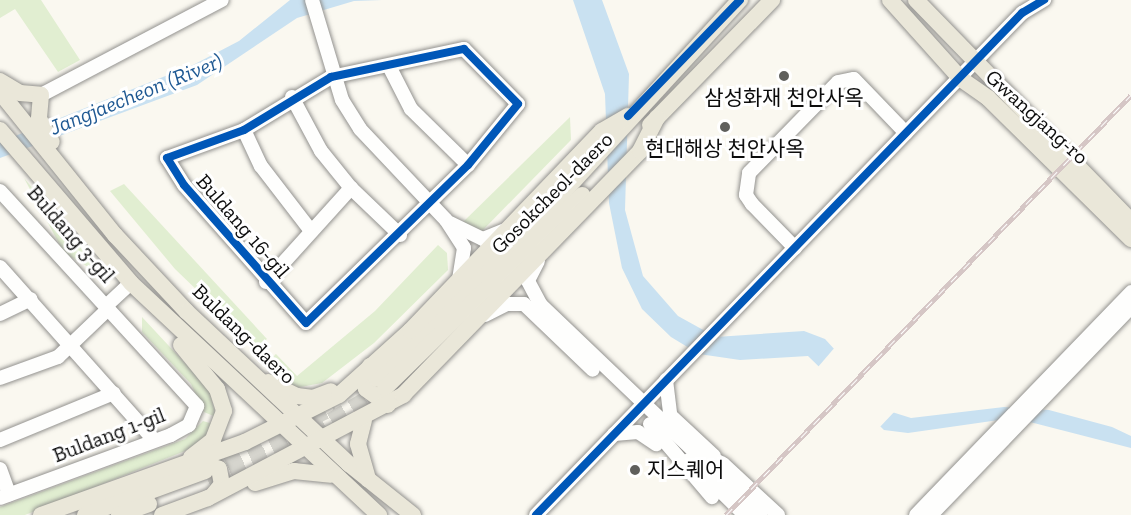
<!DOCTYPE html>
<meta charset="utf-8">
<style>
body{margin:0}
#map{position:relative;width:1131px;height:515px;overflow:hidden;background:#faf8f0;font-family:"Zilla Slab","Noto Sans KR",serif}
div>[style]{position:absolute}
.green>*{inset:0;background:#e1eed1}
.water>*{inset:0;background:#c9e1f1}
.pier>*{inset:0;background:#faf8f0}
.major-tunnel>*{height:16px;margin-top:-8px;transform-origin:0;background:repeating-linear-gradient(90deg,#d6d5ce 0 16px,transparent 0 24px)}
.roads{filter:drop-shadow(0 0 2px #93928f) drop-shadow(0 0 2px #93928f)}
.minor>*{height:14px;margin:-7px;padding:0 7px;transform-origin:7px;border-radius:7px;background:#fefefd}
.major>*{height:16px;margin:-8px;padding:0 8px;transform-origin:8px;border-radius:8px;background:#eae7d9}
.rail>*{height:5px;margin-top:-2.5px;transform-origin:0;background:repeating-linear-gradient(90deg,#fff 0 9px,#d5c6c5 0 18px);box-sizing:border-box;border-block:2px solid #d5c6c5}
.cycleway>*{height:8px;margin:-4px;padding:0 4px;transform-origin:4px;border-radius:4px;background:#0057b8}
.dots>*{width:16px;height:16px;translate:-50% -50%;box-sizing:border-box;border:3px solid #fff;border-radius:50%}
span{translate:-50% -50%;white-space:nowrap;text-align:center;line-height:1.15;-webkit-text-stroke:6px #fff;paint-order:stroke}
.poi-label{font-size:21px;color:#0c0c0c}
.left{translate:0 -50%;text-align:left}
.street-label{font-size:21px;color:#0c0c0c}
.water-label{font-size:22px;color:#1f5993;font-style:italic}
</style>
<div id="map">
<div class="green">
<div style="clip-path:polygon(0 0,41px 0,80px 60px,58px 72px,15px 9px,0 18px)"></div>
<div style="clip-path:polygon(570px 117px,571px 140px,482px 231px,461px 224px)"></div>
<div style="clip-path:polygon(24px 178px,87px 253px,97px 272px,64px 253px)"></div>
<div style="clip-path:polygon(124px 184px,267px 339px,256px 347px,175px 269px,110px 191px)"></div>
<div style="clip-path:polygon(438px 245px,447px 253px,448px 270px,374px 343px,322px 383px,295px 388px,267px 360px,276px 354px,297px 376px,375px 311px)"></div>
<div style="clip-path:polygon(142px 317px,209px 389px,216px 417px,204px 412px,191px 384px,142px 332px)"></div>
<div style="clip-path:polygon(203px 421px,213px 424px,208px 436px,185px 451px,25px 515px,0 515px,0 507px,185px 439px)"></div>
</div>
<div class="water">
<div style="clip-path:polygon(290px 0,382px 0,354px 1px,297px 18px,197px 85px,0 158px,0 142px,193px 65px,239px 41px)"></div>
<div style="clip-path:polygon(573px 0,602px 0,629px 74px,625px 210px,643px 276px,678px 316px,716px 337px,804px 331px,825px 339px,892px 412px,911px 418px,1004px 407px,1049px 410px,1112px 427px,1131px 436px,1131px 448px,1026px 421px,999px 420px,908px 433px,884px 430px,808px 356px,740px 360px,699px 354px,671px 337px,642px 309px,622px 268px,609px 203px,605px 94px)"></div>
</div>
<div class="pier">
<div style="clip-path:polygon(836px 346px,896px 410px,878px 429px,818px 367px)"></div>
</div>
<div class="major-tunnel">
<div style="left:225px;top:461px;width:122px;rotate:-26.4deg"></div>
<div style="left:208px;top:481px;width:90px;rotate:-23.7deg"></div>
<div style="left:290px;top:445px;width:111px;rotate:-31deg"></div>
</div>
<div class="roads">
<div class="minor">
<div style="left:312px;top:0;width:104px;rotate:73.3deg"></div>
<div style="left:342px;top:100px;width:34px;rotate:58deg"></div>
<div style="left:360px;top:129px;width:125px;rotate:46.6deg"></div>
<div style="left:446px;top:220px;width:33px;rotate:57deg"></div>
<div style="left:464px;top:248px;width:30px;rotate:99deg"></div>
<div style="left:464px;top:49px;width:77px;rotate:45.5deg"></div>
<div style="left:518px;top:104px;width:79px;rotate:129.3deg"></div>
<div style="left:468px;top:165px;width:226px;rotate:135.7deg"></div>
<div style="left:306px;top:323px;width:184px;rotate:-131.5deg"></div>
<div style="left:184px;top:185px;width:32px;rotate:-122deg"></div>
<div style="left:167px;top:158px;width:82px;rotate:-20deg"></div>
<div style="left:244px;top:130px;width:102px;rotate:-31.3deg"></div>
<div style="left:331px;top:77px;width:136px;rotate:-11.9deg"></div>
<div style="left:390px;top:68px;width:46px;rotate:62.9deg"></div>
<div style="left:411px;top:109px;width:80px;rotate:44.5deg"></div>
<div style="left:41px;top:95px;width:204px;rotate:-27.7deg"></div>
<div style="left:292px;top:97px;width:61px;rotate:61.8deg"></div>
<div style="left:321px;top:151px;width:48px;rotate:51deg"></div>
<div style="left:244px;top:130px;width:40px;rotate:65deg"></div>
<div style="left:261px;top:166px;width:82px;rotate:52.4deg"></div>
<div style="left:0;top:191px;width:292px;rotate:47.5deg"></div>
<div style="left:197px;top:406px;width:21px;rotate:113deg"></div>
<div style="left:189px;top:425px;width:21px;rotate:151deg"></div>
<div style="left:171px;top:435px;width:182px;rotate:159.8deg"></div>
<div style="left:450px;top:223px;width:37px;rotate:26deg"></div>
<div style="left:483px;top:239px;width:24px;rotate:-22deg"></div>
<div style="left:795px;top:248px;width:62px;rotate:-134.3deg"></div>
<div style="left:752px;top:204px;width:11px;rotate:-124deg"></div>
<div style="left:746px;top:195px;width:22px;rotate:-82deg"></div>
<div style="left:749px;top:173px;width:127px;rotate:-45.6deg"></div>
<div style="left:838px;top:82px;width:16px;rotate:-11deg"></div>
<div style="left:854px;top:79px;width:75px;rotate:46.1deg"></div>
<div style="left:538px;top:261px;width:22px;rotate:117deg"></div>
<div style="left:528px;top:281px;width:27px;rotate:62deg"></div>
<div style="left:541px;top:305px;width:304px;rotate:43.7deg"></div>
<div style="left:0;top:267px;width:232px;rotate:48.3deg"></div>
<div style="left:266px;top:282px;width:127px;rotate:-47.9deg"></div>
<div style="left:351px;top:188px;width:68px;rotate:43.8deg"></div>
<div style="left:106px;top:306px;width:34px;rotate:-43deg"></div>
<div style="left:0;top:314px;width:34px;rotate:-26deg"></div>
<div style="left:485px;top:315px;width:25px;rotate:-27deg"></div>
<div style="left:507px;top:304px;width:17px"></div>
<div style="left:524px;top:304px;width:95px;rotate:43.7deg"></div>
<div style="left:0;top:378px;width:62px;rotate:-19.9deg"></div>
<div style="left:58px;top:357px;width:69px;rotate:-43.8deg"></div>
<div style="left:666px;top:380px;width:35px;rotate:83deg"></div>
<div style="left:670px;top:415px;width:60px;rotate:43deg"></div>
<div style="left:650px;top:424px;width:96px;rotate:49.7deg"></div>
<div style="left:614px;top:434px;width:24px;rotate:-5deg"></div>
<div style="left:638px;top:432px;width:22px;rotate:34deg"></div>
<div style="left:0;top:440px;width:123px;rotate:-22.4deg"></div>
<div style="left:701px;top:452px;width:25px;rotate:29deg"></div>
<div style="left:723px;top:464px;width:75px;rotate:42.8deg"></div>
<div style="left:689px;top:460px;width:78px;rotate:44.5deg"></div>
<div style="left:0;top:469px;width:27px;rotate:70deg"></div>
<div style="left:536px;top:515px;width:699px;rotate:-45.93deg"></div>
<div style="left:1022px;top:13px;width:26px;rotate:-31deg"></div>
<div style="left:916px;top:515px;width:310px;rotate:-46deg"></div>
<div style="left:931px;top:515px;width:289px;rotate:-46.1deg"></div>
</div>
<div class="major">
<div style="left:890px;top:0;width:106px;rotate:48.1deg"></div>
<div style="left:961px;top:79px;width:33px;rotate:35deg"></div>
<div style="left:988px;top:98px;width:201px;rotate:44.6deg"></div>
<div style="left:916px;top:0;width:308px;rotate:45.8deg"></div>
<div style="left:0;top:81px;width:23px;rotate:31deg"></div>
<div style="left:20px;top:93px;width:21px;rotate:5deg"></div>
<div style="left:41px;top:95px;width:24px;rotate:95deg"></div>
<div style="left:39px;top:119px;width:26px;rotate:61deg"></div>
<div style="left:0;top:92px;width:184px;rotate:51.2deg"></div>
<div style="left:115px;top:235px;width:105px;rotate:46.9deg"></div>
<div style="left:187px;top:312px;width:222px;rotate:43.2deg"></div>
<div style="left:349px;top:464px;width:82px;rotate:38.6deg"></div>
<div style="left:650px;top:125px;width:175px;rotate:-45.7deg"></div>
<div style="left:0;top:130px;width:201px;rotate:49.4deg"></div>
<div style="left:131px;top:283px;width:340px;rotate:43.1deg"></div>
<div style="left:181px;top:345px;width:57px;rotate:50.7deg"></div>
<div style="left:217px;top:389px;width:23px;rotate:72deg"></div>
<div style="left:224px;top:411px;width:31px;rotate:111deg"></div>
<div style="left:213px;top:440px;width:28px;rotate:142deg"></div>
<div style="left:370px;top:366px;width:15px;rotate:118deg"></div>
<div style="left:363px;top:379px;width:10px;rotate:73deg"></div>
<div style="left:366px;top:389px;width:27px;rotate:36deg"></div>
<div style="left:377px;top:379px;width:211px;rotate:-44.4deg"></div>
<div style="left:528px;top:231px;width:314px;rotate:-47.5deg"></div>
<div style="left:268px;top:382px;width:32px;rotate:26deg"></div>
<div style="left:297px;top:396px;width:16px;rotate:7deg"></div>
<div style="left:313px;top:398px;width:19px;rotate:-21deg"></div>
<div style="left:385px;top:388px;width:276px;rotate:-44.4deg"></div>
<div style="left:364px;top:420px;width:25px;rotate:104deg"></div>
<div style="left:358px;top:444px;width:37px;rotate:74deg"></div>
<div style="left:195px;top:461px;width:25px;rotate:18deg"></div>
<div style="left:219px;top:469px;width:15px;rotate:79deg"></div>
<div style="left:222px;top:484px;width:13px;rotate:129deg"></div>
<div style="left:255px;top:483px;width:41px;rotate:-17.1deg"></div>
<div style="left:294px;top:471px;width:37px;rotate:6deg"></div>
<div style="left:41px;top:515px;width:217px;rotate:-19.7deg"></div>
<div style="left:245px;top:442px;width:105px;rotate:-26.6deg"></div>
<div style="left:339px;top:395px;width:96px;rotate:-42deg"></div>
<div style="left:410px;top:331px;width:277px;rotate:-46.2deg"></div>
<div style="left:602px;top:131px;width:30px;rotate:-30deg"></div>
<div style="left:85px;top:515px;width:128px;rotate:-20.1deg"></div>
<div style="left:119px;top:515px;width:32px;rotate:-20deg"></div>
<div style="left:162px;top:515px;width:49px;rotate:-20.3deg"></div>
<div style="left:208px;top:498px;width:221px;rotate:-27.8deg"></div>
<div style="left:403px;top:395px;width:340px;rotate:-45.8deg"></div>
<div style="left:640px;top:151px;width:37px;rotate:-63deg"></div>
</div>
</div>
<div class="rail">
<div style="left:726px;top:515px;width:583px;rotate:-46.04deg"></div>
</div>
<div class="cycleway">
<div style="left:464px;top:49px;width:77px;rotate:45.5deg"></div>
<div style="left:518px;top:104px;width:79px;rotate:129.3deg"></div>
<div style="left:468px;top:165px;width:226px;rotate:135.7deg"></div>
<div style="left:306px;top:323px;width:184px;rotate:-131.5deg"></div>
<div style="left:184px;top:185px;width:32px;rotate:-122deg"></div>
<div style="left:167px;top:158px;width:82px;rotate:-20deg"></div>
<div style="left:244px;top:130px;width:102px;rotate:-31.3deg"></div>
<div style="left:331px;top:77px;width:136px;rotate:-11.9deg"></div>
<div style="left:628px;top:116px;width:161px;rotate:-46deg"></div>
<div style="left:536px;top:515px;width:699px;rotate:-45.93deg"></div>
<div style="left:1022px;top:13px;width:26px;rotate:-31deg"></div>
</div>
<div class="dots">
<div style="left:784px;top:76px;background:#5f5f5c"></div>
<div style="left:725px;top:127px;background:#5f5f5c"></div>
<div style="left:635px;top:470px;background:#5f5f5c"></div>
</div>
<div class="poi-label">
<span style="left:784px;top:98px">삼성화재 천안사옥</span>
<span style="left:725px;top:149px">현대해상 천안사옥</span>
<span class="left" style="left:647px;top:470px">지스퀘어</span>
</div>
<div class="street-label">
<span style="left:1037px;top:117px;rotate:42deg">Gwangjang-ro</span>
<span style="left:552px;top:193px;rotate:-45deg">Gosokcheol-daero</span>
<span style="left:243px;top:226px;rotate:49deg">Buldang 16-gil</span>
<span style="left:71px;top:234px;rotate:49deg">Buldang 3-gil</span>
<span style="left:244px;top:334px;rotate:44deg">Buldang-daero</span>
<span style="left:109px;top:435px;rotate:-21deg">Buldang 1-gil</span>
</div>
<div class="water-label">
<span style="left:136px;top:94px;rotate:-22deg">Jangjaecheon (River)</span>
</div>
</div>
